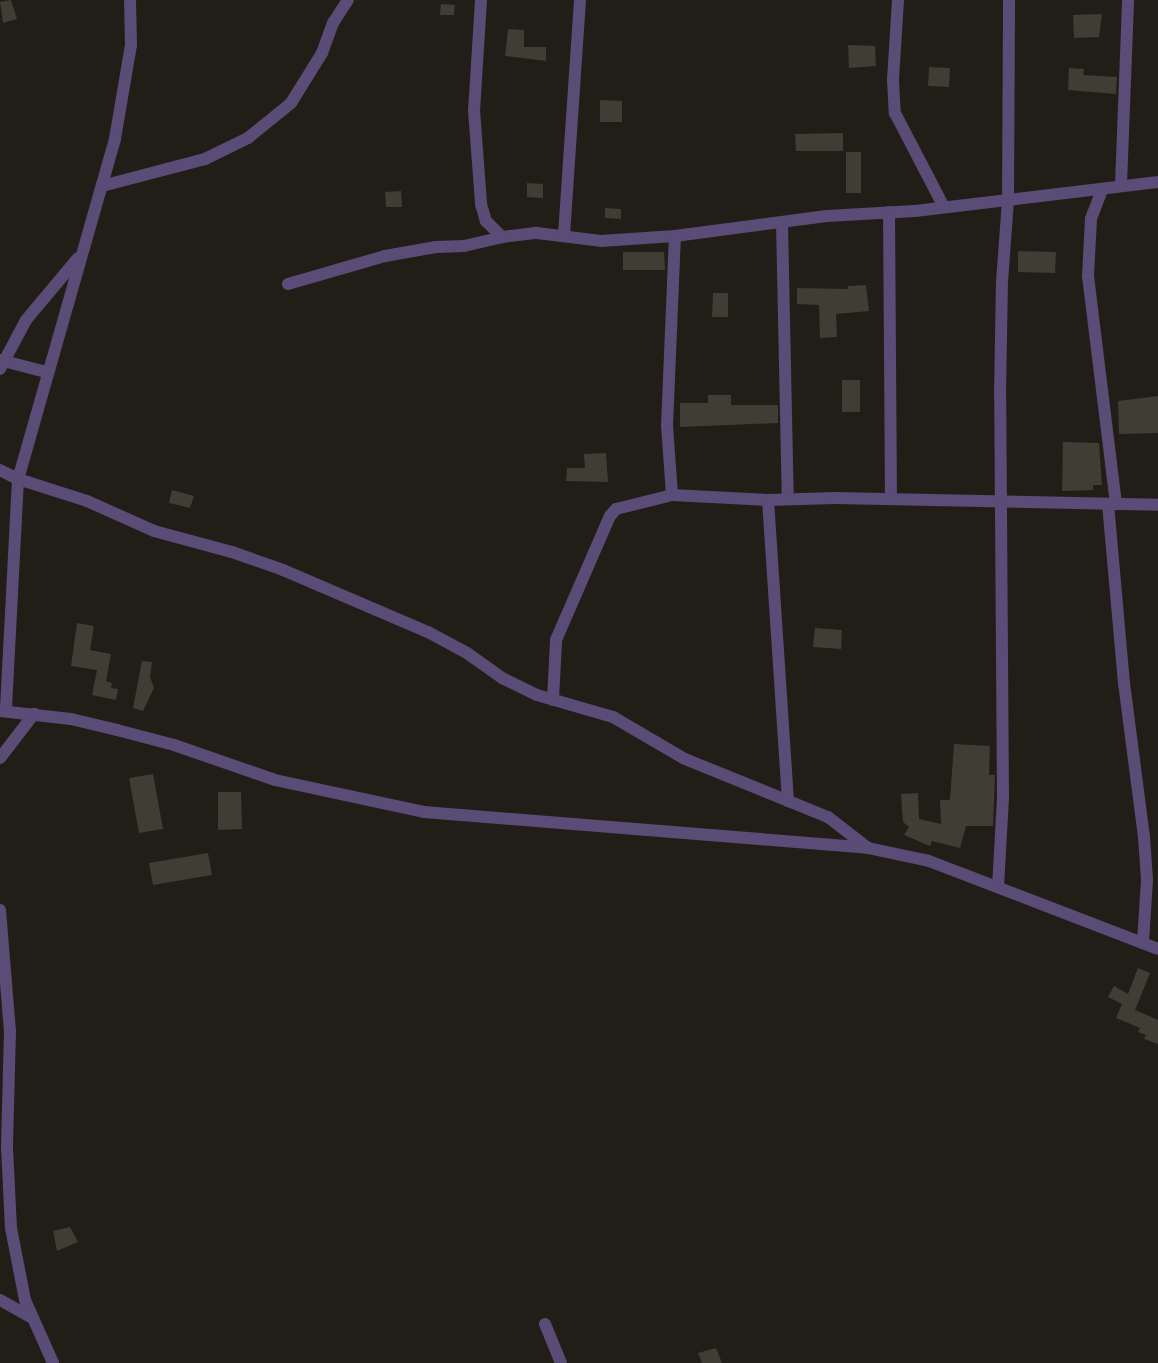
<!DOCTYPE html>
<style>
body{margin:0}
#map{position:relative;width:1158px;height:1363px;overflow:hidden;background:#211e17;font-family:"IBM Plex Sans",sans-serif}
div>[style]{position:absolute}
.building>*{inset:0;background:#403d35}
.minor>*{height:12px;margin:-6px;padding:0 6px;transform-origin:6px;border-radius:6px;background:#594c76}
span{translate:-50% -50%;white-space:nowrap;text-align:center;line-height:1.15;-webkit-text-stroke:4px #090806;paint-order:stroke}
</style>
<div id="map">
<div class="building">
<div style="clip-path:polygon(11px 0,17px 19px,3px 23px,0 2px)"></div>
<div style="clip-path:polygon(441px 4px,455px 5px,454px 15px,440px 15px)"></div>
<div style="clip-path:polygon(1102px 14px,1099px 37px,1074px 38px,1073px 15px)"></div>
<div style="clip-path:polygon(508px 29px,524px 30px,524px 47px,546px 47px,546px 61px,505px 56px)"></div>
<div style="clip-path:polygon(848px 45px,875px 46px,876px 66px,849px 68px)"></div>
<div style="clip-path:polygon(929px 67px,950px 68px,949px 87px,928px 86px)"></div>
<div style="clip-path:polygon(1069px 68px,1084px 69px,1083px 75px,1117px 77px,1116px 94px,1068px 90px)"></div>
<div style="clip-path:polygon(600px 100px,622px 101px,622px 122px,600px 122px)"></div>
<div style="clip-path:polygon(843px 133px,843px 151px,796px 151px,795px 134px)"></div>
<div style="clip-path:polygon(846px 152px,861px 152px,861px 193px,846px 193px)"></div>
<div style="clip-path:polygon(527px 183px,543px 184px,543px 198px,527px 197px)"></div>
<div style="clip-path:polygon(401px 191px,402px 207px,386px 207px,385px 192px)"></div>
<div style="clip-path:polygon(605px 208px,621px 209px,621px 219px,605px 218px)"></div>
<div style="clip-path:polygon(1018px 251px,1056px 252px,1055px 273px,1018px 272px)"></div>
<div style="clip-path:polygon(623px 252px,664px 252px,665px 270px,623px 270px)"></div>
<div style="clip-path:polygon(866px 285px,869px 311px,836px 314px,837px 337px,820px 338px,819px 305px,797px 304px,797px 288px,848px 289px,848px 286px)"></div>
<div style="clip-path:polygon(713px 293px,728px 293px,728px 317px,712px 317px)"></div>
<div style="clip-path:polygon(842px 380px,860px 380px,860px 412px,842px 412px)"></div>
<div style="clip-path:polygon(708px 395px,731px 395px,731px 405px,778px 405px,778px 423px,680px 427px,680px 403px,708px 403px)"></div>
<div style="clip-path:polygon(1158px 396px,1158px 433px,1119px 434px,1118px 401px)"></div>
<div style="clip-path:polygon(1063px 442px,1099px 443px,1102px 485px,1093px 485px,1093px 490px,1062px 491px)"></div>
<div style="clip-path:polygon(606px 453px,608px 482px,566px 481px,567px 468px,585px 468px,584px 454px)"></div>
<div style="clip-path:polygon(172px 490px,194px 496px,190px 508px,169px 503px)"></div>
<div style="clip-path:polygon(77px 623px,94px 626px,90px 650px,111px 654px,106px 681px,112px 683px,111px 688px,118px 689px,116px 700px,92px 695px,97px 670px,71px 666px)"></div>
<div style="clip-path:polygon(815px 628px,842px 630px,841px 649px,813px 647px)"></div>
<div style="clip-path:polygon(142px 661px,152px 662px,150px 677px,154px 688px,143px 711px,133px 708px)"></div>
<div style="clip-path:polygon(954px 744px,990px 746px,989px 775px,995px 775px,993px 826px,966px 826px,960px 848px,932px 841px,930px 846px,904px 835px,909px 827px,903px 822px,901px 794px,918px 793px,919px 819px,941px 824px,940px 800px,950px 800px)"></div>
<div style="clip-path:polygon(153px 774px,163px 829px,139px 833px,129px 778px)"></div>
<div style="clip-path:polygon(218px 792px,241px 792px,242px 829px,218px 830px)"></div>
<div style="clip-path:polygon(208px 853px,212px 875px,153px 885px,149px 863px)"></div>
<div style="clip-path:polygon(1138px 968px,1150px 973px,1135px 1010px,1158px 1020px,1158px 1044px,1144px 1039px,1146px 1035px,1138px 1032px,1140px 1028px,1116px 1018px,1122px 1004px,1108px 997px,1114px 986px,1128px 994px)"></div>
<div style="clip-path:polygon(70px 1227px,78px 1242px,57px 1251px,53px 1231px)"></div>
<div style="clip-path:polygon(716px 1348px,722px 1363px,702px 1363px,698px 1353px)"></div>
</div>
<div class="minor">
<div style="left:130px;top:0;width:45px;rotate:88.7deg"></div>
<div style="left:131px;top:45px;width:95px;rotate:99.7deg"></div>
<div style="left:115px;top:139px;width:354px;rotate:105.9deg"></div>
<div style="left:18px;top:479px;width:72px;rotate:17.7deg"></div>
<div style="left:87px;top:501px;width:73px;rotate:24.1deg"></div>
<div style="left:154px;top:531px;width:81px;rotate:15.1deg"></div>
<div style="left:232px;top:552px;width:54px;rotate:19.4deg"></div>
<div style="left:283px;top:570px;width:158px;rotate:23.2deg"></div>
<div style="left:428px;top:632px;width:44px;rotate:28.3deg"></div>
<div style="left:467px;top:653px;width:43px;rotate:35.5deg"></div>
<div style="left:502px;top:678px;width:39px;rotate:26deg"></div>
<div style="left:537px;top:695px;width:79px;rotate:16.1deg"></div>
<div style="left:613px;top:717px;width:83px;rotate:30.3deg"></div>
<div style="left:685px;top:759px;width:154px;rotate:22.1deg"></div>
<div style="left:828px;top:817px;width:51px;rotate:37.8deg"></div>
<div style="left:481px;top:0;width:110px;rotate:93.6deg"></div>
<div style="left:474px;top:110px;width:94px;rotate:85.7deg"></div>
<div style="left:481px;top:204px;width:18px;rotate:74deg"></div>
<div style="left:486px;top:221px;width:23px;rotate:45deg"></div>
<div style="left:502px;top:237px;width:35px;rotate:-7deg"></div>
<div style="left:537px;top:233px;width:64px;rotate:7.1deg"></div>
<div style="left:601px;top:241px;width:74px;rotate:-3.9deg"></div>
<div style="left:675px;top:236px;width:153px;rotate:-7.5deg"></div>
<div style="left:827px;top:216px;width:88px;rotate:-3.3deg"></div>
<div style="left:915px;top:211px;width:245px;rotate:-6.8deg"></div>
<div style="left:898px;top:0;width:80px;rotate:93.6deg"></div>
<div style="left:893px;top:80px;width:33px;rotate:87deg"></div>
<div style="left:895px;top:113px;width:106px;rotate:62.5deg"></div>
<div style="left:1121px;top:185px;width:185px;rotate:-87.8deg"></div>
<div style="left:102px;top:186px;width:106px;rotate:-14.7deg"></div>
<div style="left:205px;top:159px;width:48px;rotate:-26deg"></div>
<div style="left:248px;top:138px;width:55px;rotate:-39.1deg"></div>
<div style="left:291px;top:103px;width:59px;rotate:-58.2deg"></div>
<div style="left:322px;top:53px;width:32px;rotate:-70deg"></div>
<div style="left:333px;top:23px;width:27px;rotate:-57deg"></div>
<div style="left:1102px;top:190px;width:31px;rotate:111deg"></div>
<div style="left:1091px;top:219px;width:57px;rotate:93deg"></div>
<div style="left:1088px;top:276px;width:230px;rotate:83deg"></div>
<div style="left:889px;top:212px;width:287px;rotate:89.6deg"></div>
<div style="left:782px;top:223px;width:275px;rotate:88.8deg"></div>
<div style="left:564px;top:235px;width:236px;rotate:-86.1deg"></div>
<div style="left:288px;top:284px;width:101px;rotate:-16.1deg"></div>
<div style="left:385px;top:256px;width:52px;rotate:-10deg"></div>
<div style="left:436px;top:247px;width:28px;rotate:-2deg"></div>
<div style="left:464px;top:246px;width:39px;rotate:-13deg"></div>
<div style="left:0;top:360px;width:48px;rotate:14.6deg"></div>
<div style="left:0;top:369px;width:55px;rotate:-62deg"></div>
<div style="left:26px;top:320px;width:81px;rotate:-50deg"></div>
<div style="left:0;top:470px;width:20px;rotate:27deg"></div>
<div style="left:18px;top:479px;width:232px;rotate:93deg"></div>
<div style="left:672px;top:495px;width:69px;rotate:-94.1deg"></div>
<div style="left:667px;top:426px;width:190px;rotate:-87.6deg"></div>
<div style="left:768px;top:500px;width:302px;rotate:86.2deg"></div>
<div style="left:1108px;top:504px;width:180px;rotate:84.9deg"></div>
<div style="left:1124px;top:683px;width:155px;rotate:82.6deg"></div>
<div style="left:1144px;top:837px;width:43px;rotate:86deg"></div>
<div style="left:1147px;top:880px;width:62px;rotate:93.7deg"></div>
<div style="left:553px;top:700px;width:60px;rotate:-87.1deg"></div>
<div style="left:556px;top:640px;width:135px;rotate:-66.5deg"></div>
<div style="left:610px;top:516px;width:9px;rotate:-49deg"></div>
<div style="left:616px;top:509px;width:58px;rotate:-14deg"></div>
<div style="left:672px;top:495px;width:96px;rotate:3deg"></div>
<div style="left:768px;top:500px;width:67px;rotate:-1.7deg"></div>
<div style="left:835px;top:498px;width:323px;rotate:1.2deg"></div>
<div style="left:0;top:711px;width:71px;rotate:6.4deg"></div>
<div style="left:71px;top:719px;width:47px;rotate:13.4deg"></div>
<div style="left:117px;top:730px;width:59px;rotate:14.7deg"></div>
<div style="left:174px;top:745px;width:107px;rotate:19.1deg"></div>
<div style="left:275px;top:780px;width:152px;rotate:12.1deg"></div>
<div style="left:424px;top:812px;width:445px;rotate:4.6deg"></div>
<div style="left:868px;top:848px;width:62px;rotate:12deg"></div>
<div style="left:929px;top:861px;width:245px;rotate:21deg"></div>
<div style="left:0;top:758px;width:56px;rotate:-52.3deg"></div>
<div style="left:998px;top:887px;width:89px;rotate:-86.8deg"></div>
<div style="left:1003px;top:798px;width:403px;rotate:-90.4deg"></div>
<div style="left:1000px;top:395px;width:113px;rotate:-89deg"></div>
<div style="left:1002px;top:282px;width:82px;rotate:-85.8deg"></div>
<div style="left:1008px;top:200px;width:200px;rotate:-89.7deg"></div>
<div style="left:0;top:910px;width:121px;rotate:85.3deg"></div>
<div style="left:10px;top:1031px;width:116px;rotate:91.5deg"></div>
<div style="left:7px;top:1147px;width:81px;rotate:87.2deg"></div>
<div style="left:11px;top:1228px;width:73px;rotate:79deg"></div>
<div style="left:25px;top:1300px;width:69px;rotate:66deg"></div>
<div style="left:0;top:1300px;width:37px;rotate:29deg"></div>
<div style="left:545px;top:1324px;width:42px;rotate:67.7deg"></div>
</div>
</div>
